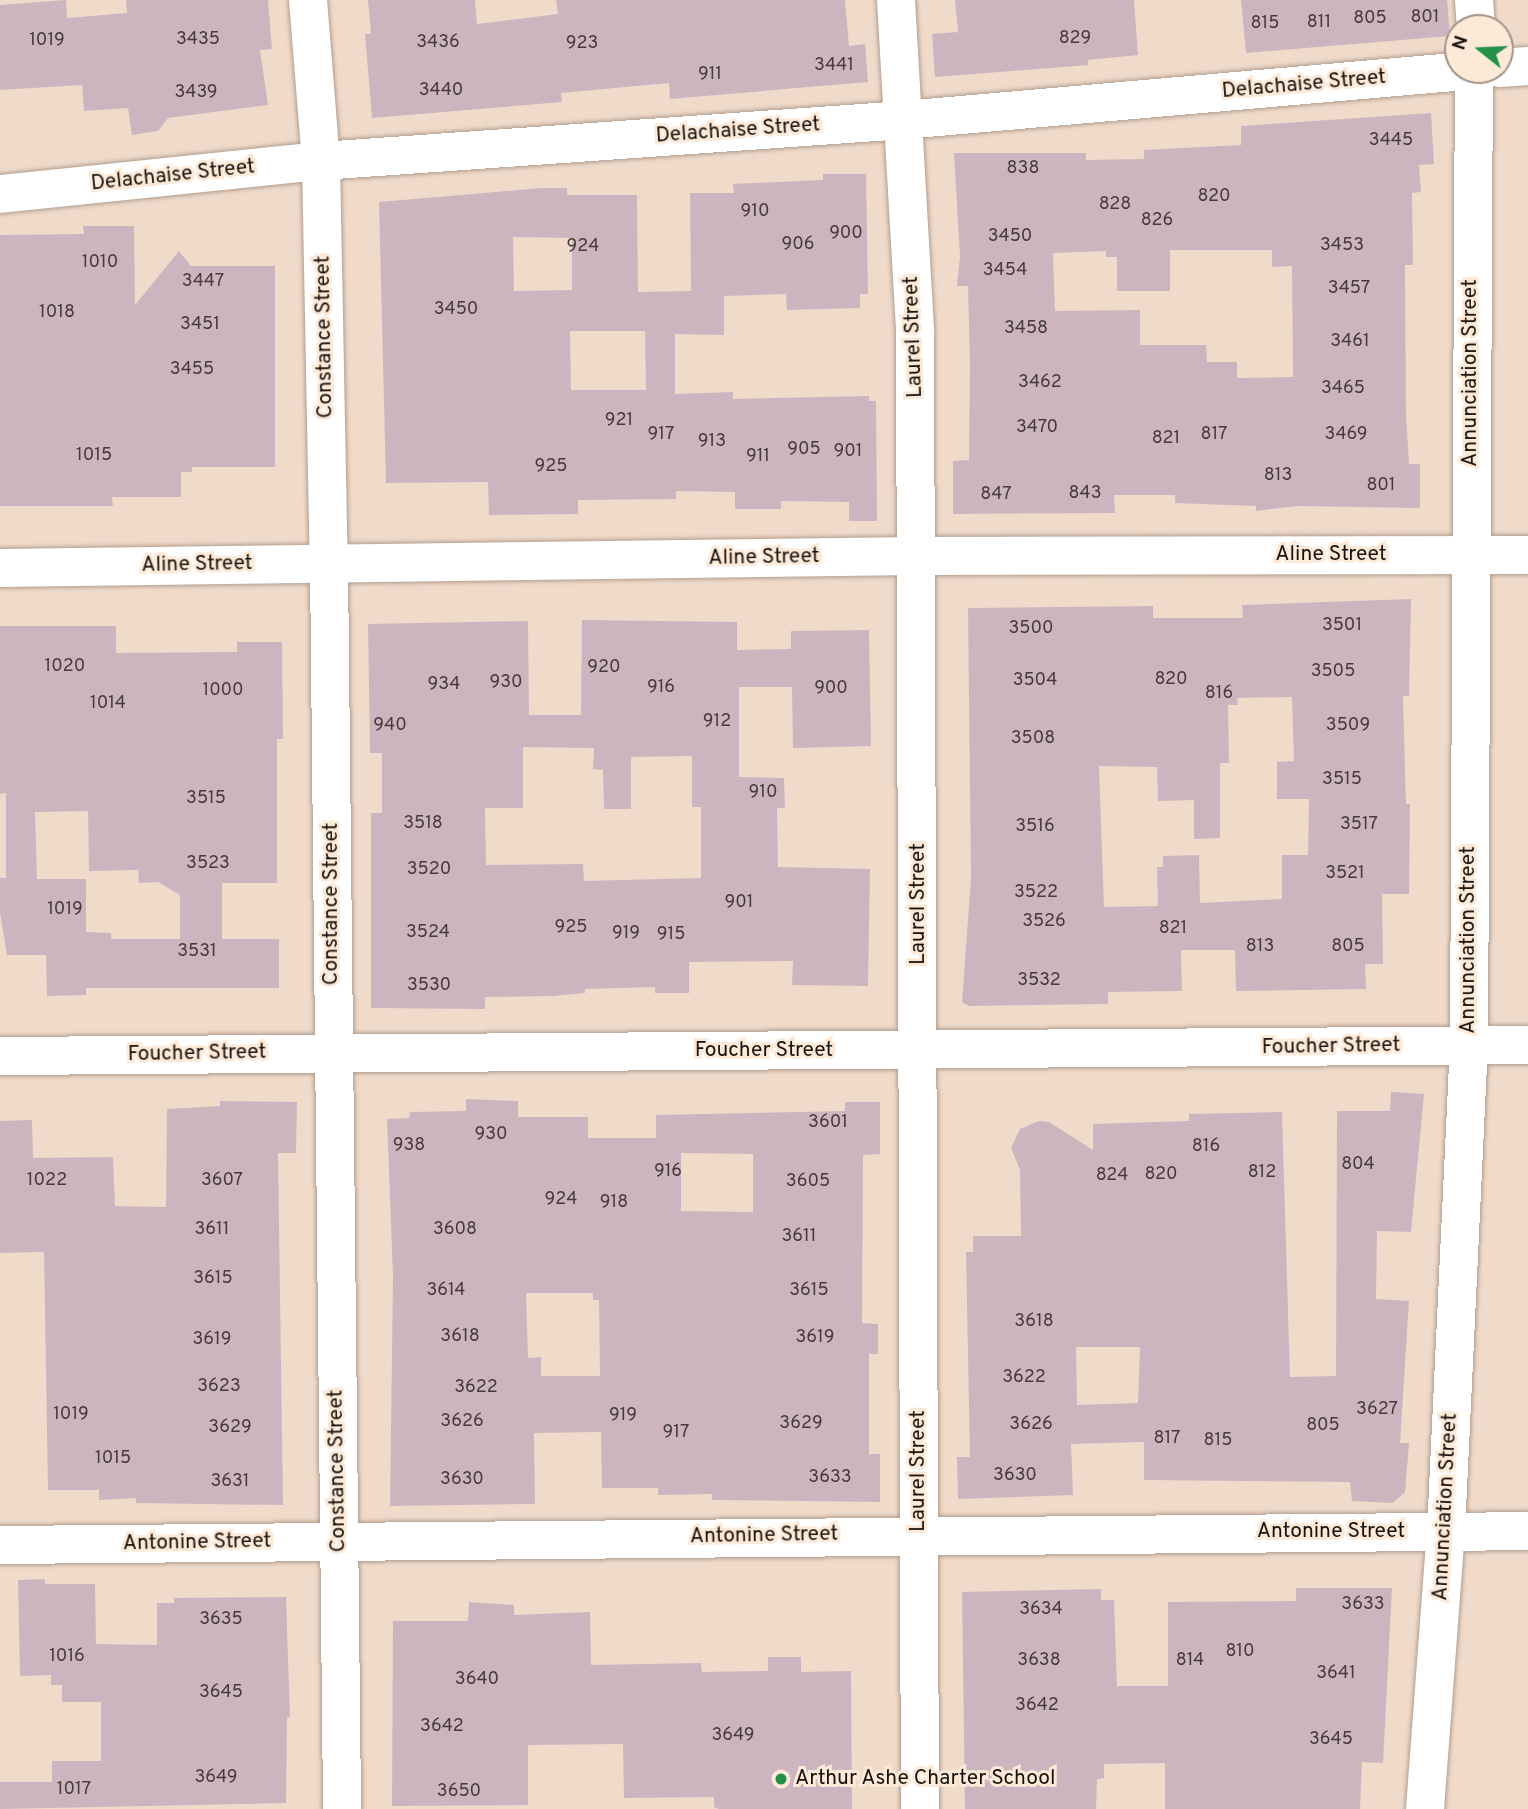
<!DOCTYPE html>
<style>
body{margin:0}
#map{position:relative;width:1528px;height:1809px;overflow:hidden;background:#f0dbcb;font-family:Overpass,sans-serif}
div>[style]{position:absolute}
.building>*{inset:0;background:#cdb5c0}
.roads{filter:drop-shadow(0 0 2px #b19e8f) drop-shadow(0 0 2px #b19e8f)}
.minor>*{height:38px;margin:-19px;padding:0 19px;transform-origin:19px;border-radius:19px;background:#fff}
.dots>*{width:19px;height:19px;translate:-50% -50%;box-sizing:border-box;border:4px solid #fde9d8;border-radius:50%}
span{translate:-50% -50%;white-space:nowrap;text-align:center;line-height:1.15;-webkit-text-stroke:6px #fde9d8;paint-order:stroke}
.number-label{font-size:18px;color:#453b39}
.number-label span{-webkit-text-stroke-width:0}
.street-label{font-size:21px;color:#18120c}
.poi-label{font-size:21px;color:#18120c}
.left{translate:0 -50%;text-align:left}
.north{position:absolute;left:1444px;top:14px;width:70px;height:70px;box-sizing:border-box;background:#fde9d8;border:2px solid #a19386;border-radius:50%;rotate:288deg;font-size:19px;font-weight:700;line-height:28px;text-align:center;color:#18120c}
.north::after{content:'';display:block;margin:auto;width:24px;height:32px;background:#249149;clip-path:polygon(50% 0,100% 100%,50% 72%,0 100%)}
</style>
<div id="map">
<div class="building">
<div style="clip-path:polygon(66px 0,67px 18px,127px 13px,126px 0,268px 0,272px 49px,260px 50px,268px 105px,168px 118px,158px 131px,132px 135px,128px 108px,84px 111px,82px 85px,0 90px,0 5px)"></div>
<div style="clip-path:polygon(368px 0,475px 0,477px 24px,558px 14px,556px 0,845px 0,849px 46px,865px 44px,868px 82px,670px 99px,669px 83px,561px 93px,562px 102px,372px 118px,365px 34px,371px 34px)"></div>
<div style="clip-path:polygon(955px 0,1134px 0,1138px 55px,1088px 60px,1088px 65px,935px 77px,932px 34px,958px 32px)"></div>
<div style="clip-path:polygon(1241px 0,1447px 0,1450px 36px,1246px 53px)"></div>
<div style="clip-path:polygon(evenodd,1431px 113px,1434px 164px,1419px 165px,1421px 192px,1412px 193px,1413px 265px,1405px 265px,1406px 414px,1409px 464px,1420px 464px,1420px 508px,1298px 506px,1256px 511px,1256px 506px,1175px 503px,1175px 495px,1114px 495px,1115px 513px,953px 514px,953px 461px,969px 460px,970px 365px,968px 286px,957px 286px,960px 256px,954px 153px,1086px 153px,1086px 160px,1144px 159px,1144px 150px,1241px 145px,1241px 126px,1431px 113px,1170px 250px,1272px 250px,1272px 267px,1292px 266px,1293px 377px,1237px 378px,1237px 362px,1207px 362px,1206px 345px,1140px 345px,1140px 310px,1055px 311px,1053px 253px,1106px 251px,1106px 257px,1117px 257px,1117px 291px,1170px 291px,1170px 250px)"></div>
<div style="clip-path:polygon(evenodd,823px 174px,866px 174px,868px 294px,860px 294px,860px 308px,787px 310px,786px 294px,724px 296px,724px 335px,675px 334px,675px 394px,733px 392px,733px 399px,869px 396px,869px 401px,876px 401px,877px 521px,849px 521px,849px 502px,781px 501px,781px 509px,735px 509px,735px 492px,676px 491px,676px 499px,578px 500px,578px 514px,489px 515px,488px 482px,386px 483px,379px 202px,542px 188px,567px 188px,567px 195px,637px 195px,638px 292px,691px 291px,690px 193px,734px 193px,733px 184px,823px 180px,823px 174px,513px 237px,572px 238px,572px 290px,514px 291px,513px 237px,823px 174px,570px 331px,645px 331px,646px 390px,571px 390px,570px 331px)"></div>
<div style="clip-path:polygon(83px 226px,134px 226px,135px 305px,179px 251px,191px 266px,275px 266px,275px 467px,192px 467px,192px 472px,181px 472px,181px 497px,112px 497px,113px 506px,0 506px,0 235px,84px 234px)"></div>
<div style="clip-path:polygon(evenodd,1411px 599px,1409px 696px,1403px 696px,1406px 804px,1410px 804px,1409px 894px,1382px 894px,1383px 964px,1365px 964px,1366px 989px,1236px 991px,1235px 950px,1181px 950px,1182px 991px,1108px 992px,1108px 1004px,969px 1006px,962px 1002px,971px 878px,968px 608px,1153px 606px,1153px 618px,1243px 618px,1242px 605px,1411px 599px,1292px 697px,1294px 761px,1277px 762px,1277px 799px,1309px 799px,1308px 855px,1282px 855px,1282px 899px,1200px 903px,1199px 855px,1163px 856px,1163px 867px,1157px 867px,1158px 906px,1104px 907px,1099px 766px,1157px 767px,1158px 801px,1194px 800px,1194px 839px,1220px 838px,1220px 763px,1229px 763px,1228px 705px,1238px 705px,1237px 698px,1292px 697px)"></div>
<div style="clip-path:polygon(evenodd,582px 620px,737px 622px,737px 650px,791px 649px,791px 631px,869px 630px,871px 746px,793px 748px,792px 687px,739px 687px,739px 777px,784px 778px,785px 808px,777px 808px,778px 867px,870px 869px,868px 986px,792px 985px,793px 961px,689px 962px,689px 993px,655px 993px,655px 987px,585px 989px,585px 993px,553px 996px,485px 997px,485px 1009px,371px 1008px,371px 813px,382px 813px,382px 753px,370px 753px,368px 624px,528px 621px,529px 715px,581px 715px,582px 620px,523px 747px,594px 748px,593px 769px,603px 770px,604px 809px,631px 809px,631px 757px,692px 756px,692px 807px,701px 807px,701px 878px,584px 881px,583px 864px,486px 865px,485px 808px,523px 808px,523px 747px)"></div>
<div style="clip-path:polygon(evenodd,0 626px,116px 626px,116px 653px,237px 652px,237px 642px,282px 642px,283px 739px,277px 739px,277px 883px,222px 883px,222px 939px,279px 939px,279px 988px,86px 988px,86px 995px,47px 996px,46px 955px,7px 955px,0 912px,0 878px,6px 878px,6px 793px,0 794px,0 626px,88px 811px,89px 871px,138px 870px,139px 883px,158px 882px,180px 895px,180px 939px,111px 939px,111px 933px,86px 932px,86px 879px,37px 879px,35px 812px,88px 811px)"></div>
<div style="clip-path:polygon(evenodd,1391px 1092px,1424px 1094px,1411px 1232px,1377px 1231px,1376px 1299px,1409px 1301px,1400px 1443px,1409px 1443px,1405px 1492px,1393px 1503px,1352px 1501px,1350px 1482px,1144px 1480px,1144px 1442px,1071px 1444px,1073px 1495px,958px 1499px,957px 1457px,970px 1457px,966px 1252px,973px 1252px,973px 1236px,1021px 1236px,1020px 1170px,1011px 1148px,1020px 1129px,1039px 1121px,1049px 1122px,1093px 1150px,1093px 1124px,1189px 1121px,1189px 1114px,1282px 1112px,1290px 1377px,1336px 1376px,1337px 1111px,1390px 1111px,1391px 1092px,1076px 1347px,1140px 1347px,1138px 1403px,1077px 1405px,1076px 1347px)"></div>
<div style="clip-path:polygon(evenodd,466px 1099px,518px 1101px,518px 1117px,588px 1117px,588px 1138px,656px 1138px,656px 1115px,845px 1111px,845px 1102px,880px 1102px,880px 1154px,863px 1155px,862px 1323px,878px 1324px,878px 1354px,869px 1354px,869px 1454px,880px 1454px,880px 1502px,712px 1500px,712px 1494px,658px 1495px,658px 1488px,602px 1488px,601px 1432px,534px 1433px,535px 1504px,390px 1506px,393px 1276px,387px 1119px,409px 1118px,410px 1112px,466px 1111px,466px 1099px,681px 1153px,753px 1154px,753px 1212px,681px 1211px,681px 1153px,466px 1099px,526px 1293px,593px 1293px,593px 1300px,599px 1300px,600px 1376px,541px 1376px,541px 1357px,528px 1358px,526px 1293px)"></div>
<div style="clip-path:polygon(220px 1101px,297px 1102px,296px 1153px,278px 1153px,283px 1505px,136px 1503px,136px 1498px,99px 1500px,99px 1490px,48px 1490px,44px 1252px,0 1253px,0 1121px,32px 1120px,33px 1158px,113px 1157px,115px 1206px,166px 1207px,167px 1109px,220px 1106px)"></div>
<div style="clip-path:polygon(45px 1579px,45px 1584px,95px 1584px,96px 1644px,157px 1645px,157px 1603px,174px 1603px,174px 1598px,286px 1597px,290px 1717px,287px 1717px,286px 1803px,0 1809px,0 1782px,52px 1782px,52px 1761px,101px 1761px,101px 1702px,62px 1702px,62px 1685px,51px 1685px,51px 1675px,20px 1676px,18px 1580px)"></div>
<div style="clip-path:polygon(1296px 1588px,1392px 1588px,1383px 1763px,1362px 1762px,1360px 1809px,1165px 1809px,1165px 1763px,1104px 1764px,1104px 1778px,1097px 1779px,1096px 1809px,965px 1809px,962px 1592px,1101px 1589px,1101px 1600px,1114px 1600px,1117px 1686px,1168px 1686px,1168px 1602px,1296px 1601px)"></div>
<div style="clip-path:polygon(469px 1602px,514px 1605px,514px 1615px,590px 1612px,591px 1665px,701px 1663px,702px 1672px,768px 1671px,768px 1657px,801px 1657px,801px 1672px,851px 1671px,852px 1809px,719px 1809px,714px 1807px,714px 1797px,624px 1798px,623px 1744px,528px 1745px,528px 1805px,392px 1806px,393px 1621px,468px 1621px)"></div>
</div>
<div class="roads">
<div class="minor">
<div style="left:308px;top:0;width:162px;rotate:85.4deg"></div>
<div style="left:321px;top:161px;width:403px;rotate:88.9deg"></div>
<div style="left:329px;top:564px;width:1245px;rotate:89.4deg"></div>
<div style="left:896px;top:0;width:332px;rotate:86.7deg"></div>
<div style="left:915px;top:331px;width:1478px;rotate:89.81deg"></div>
<div style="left:1474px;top:0;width:28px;rotate:86deg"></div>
<div style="left:1500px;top:68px;width:28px;rotate:-4deg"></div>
<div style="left:0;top:194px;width:323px;rotate:-5.9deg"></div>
<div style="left:321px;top:161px;width:584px;rotate:-4.02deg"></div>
<div style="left:904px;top:120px;width:575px;rotate:-4.99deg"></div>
<div style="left:0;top:568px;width:917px;rotate:-0.75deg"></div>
<div style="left:917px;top:556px;width:611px;rotate:-0.09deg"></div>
<div style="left:0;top:1056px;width:1528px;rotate:-0.41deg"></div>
<div style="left:0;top:1545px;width:1528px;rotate:-0.52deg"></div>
<div style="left:1425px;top:1809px;width:279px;rotate:-85.7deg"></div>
<div style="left:1446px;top:1531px;width:487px;rotate:-87.3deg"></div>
<div style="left:1469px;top:1045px;width:975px;rotate:-89.71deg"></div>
</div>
</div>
<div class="dots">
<div style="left:781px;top:1779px;background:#249149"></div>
</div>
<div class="number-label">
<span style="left:1425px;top:18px">801</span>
<span style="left:1370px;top:19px">805</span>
<span style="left:1319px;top:23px">811</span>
<span style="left:1265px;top:24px">815</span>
<span style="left:1075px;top:39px">829</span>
<span style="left:198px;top:40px">3435</span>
<span style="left:47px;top:41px">1019</span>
<span style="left:438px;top:43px">3436</span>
<span style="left:582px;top:44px">923</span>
<span style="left:834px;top:66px">3441</span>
<span style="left:710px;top:75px">911</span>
<span style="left:441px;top:91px">3440</span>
<span style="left:196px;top:93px">3439</span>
<span style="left:1391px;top:141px">3445</span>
<span style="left:1023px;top:169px">838</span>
<span style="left:1214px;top:197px">820</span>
<span style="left:1115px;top:205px">828</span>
<span style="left:755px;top:212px">910</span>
<span style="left:1157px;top:221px">826</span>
<span style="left:846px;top:234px">900</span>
<span style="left:1010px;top:237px">3450</span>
<span style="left:798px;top:245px">906</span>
<span style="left:1342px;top:246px">3453</span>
<span style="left:583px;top:247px">924</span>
<span style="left:100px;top:263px">1010</span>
<span style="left:1005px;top:271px">3454</span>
<span style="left:203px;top:282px">3447</span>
<span style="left:1349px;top:289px">3457</span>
<span style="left:456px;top:310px">3450</span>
<span style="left:57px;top:313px">1018</span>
<span style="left:200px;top:325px">3451</span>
<span style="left:1026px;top:329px">3458</span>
<span style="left:1350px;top:342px">3461</span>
<span style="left:192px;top:370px">3455</span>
<span style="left:1040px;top:383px">3462</span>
<span style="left:1343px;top:389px">3465</span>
<span style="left:619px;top:421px">921</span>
<span style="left:1037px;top:428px">3470</span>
<span style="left:661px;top:435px">917</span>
<span style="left:1214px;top:435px">817</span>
<span style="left:1346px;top:435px">3469</span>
<span style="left:1166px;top:439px">821</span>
<span style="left:712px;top:442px">913</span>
<span style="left:804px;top:450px">905</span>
<span style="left:848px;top:452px">901</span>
<span style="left:94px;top:456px">1015</span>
<span style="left:758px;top:457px">911</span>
<span style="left:551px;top:467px">925</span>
<span style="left:1278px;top:476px">813</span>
<span style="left:1381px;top:486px">801</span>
<span style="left:1085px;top:494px">843</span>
<span style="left:996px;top:495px">847</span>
<span style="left:1342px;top:626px">3501</span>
<span style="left:1031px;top:629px">3500</span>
<span style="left:65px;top:667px">1020</span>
<span style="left:604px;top:668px">920</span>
<span style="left:1333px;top:672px">3505</span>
<span style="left:1171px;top:680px">820</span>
<span style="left:1035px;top:681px">3504</span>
<span style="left:506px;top:683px">930</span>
<span style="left:444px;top:685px">934</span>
<span style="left:661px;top:688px">916</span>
<span style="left:831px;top:689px">900</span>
<span style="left:223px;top:691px">1000</span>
<span style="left:1219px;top:694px">816</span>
<span style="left:108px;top:704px">1014</span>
<span style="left:717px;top:722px">912</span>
<span style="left:390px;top:726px">940</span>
<span style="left:1348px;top:726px">3509</span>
<span style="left:1033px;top:739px">3508</span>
<span style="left:1342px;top:780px">3515</span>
<span style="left:763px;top:793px">910</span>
<span style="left:206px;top:799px">3515</span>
<span style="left:423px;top:824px">3518</span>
<span style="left:1359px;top:825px">3517</span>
<span style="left:1035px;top:827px">3516</span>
<span style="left:208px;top:864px">3523</span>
<span style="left:429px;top:870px">3520</span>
<span style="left:1345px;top:874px">3521</span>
<span style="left:1036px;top:893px">3522</span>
<span style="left:739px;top:903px">901</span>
<span style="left:65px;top:910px">1019</span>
<span style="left:1044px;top:922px">3526</span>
<span style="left:571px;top:928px">925</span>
<span style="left:1173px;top:929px">821</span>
<span style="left:428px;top:933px">3524</span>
<span style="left:626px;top:934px">919</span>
<span style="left:671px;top:935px">915</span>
<span style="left:1260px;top:947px">813</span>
<span style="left:1348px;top:947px">805</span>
<span style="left:197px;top:952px">3531</span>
<span style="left:1039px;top:981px">3532</span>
<span style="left:429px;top:986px">3530</span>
<span style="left:828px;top:1123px">3601</span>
<span style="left:491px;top:1135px">930</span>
<span style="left:409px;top:1146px">938</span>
<span style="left:1206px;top:1147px">816</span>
<span style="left:1358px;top:1165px">804</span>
<span style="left:668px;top:1172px">916</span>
<span style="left:1262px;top:1173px">812</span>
<span style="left:1161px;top:1175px">820</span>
<span style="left:1112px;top:1176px">824</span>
<span style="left:47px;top:1181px">1022</span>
<span style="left:222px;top:1181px">3607</span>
<span style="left:808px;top:1182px">3605</span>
<span style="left:561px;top:1200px">924</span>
<span style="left:614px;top:1203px">918</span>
<span style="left:212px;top:1230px">3611</span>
<span style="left:455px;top:1230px">3608</span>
<span style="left:799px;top:1237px">3611</span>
<span style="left:213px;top:1279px">3615</span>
<span style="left:446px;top:1291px">3614</span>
<span style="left:809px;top:1291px">3615</span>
<span style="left:1034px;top:1322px">3618</span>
<span style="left:460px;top:1337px">3618</span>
<span style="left:815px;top:1338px">3619</span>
<span style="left:212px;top:1340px">3619</span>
<span style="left:1024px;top:1378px">3622</span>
<span style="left:219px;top:1387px">3623</span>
<span style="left:476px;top:1388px">3622</span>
<span style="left:1377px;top:1410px">3627</span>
<span style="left:71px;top:1415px">1019</span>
<span style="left:623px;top:1416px">919</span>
<span style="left:462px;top:1422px">3626</span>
<span style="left:801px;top:1424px">3629</span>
<span style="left:1031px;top:1425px">3626</span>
<span style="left:1323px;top:1426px">805</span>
<span style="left:230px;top:1428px">3629</span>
<span style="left:676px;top:1433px">917</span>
<span style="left:1167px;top:1439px">817</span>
<span style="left:1218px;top:1441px">815</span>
<span style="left:113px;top:1459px">1015</span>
<span style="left:1015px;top:1476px">3630</span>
<span style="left:830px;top:1478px">3633</span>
<span style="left:462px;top:1480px">3630</span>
<span style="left:230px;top:1482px">3631</span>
<span style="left:1363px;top:1605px">3633</span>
<span style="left:1041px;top:1610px">3634</span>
<span style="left:221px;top:1620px">3635</span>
<span style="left:1240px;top:1652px">810</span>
<span style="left:67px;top:1657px">1016</span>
<span style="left:1039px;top:1661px">3638</span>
<span style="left:1190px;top:1661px">814</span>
<span style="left:1336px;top:1674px">3641</span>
<span style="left:477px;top:1680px">3640</span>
<span style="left:221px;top:1693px">3645</span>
<span style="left:1037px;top:1706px">3642</span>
<span style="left:442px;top:1727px">3642</span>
<span style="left:733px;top:1736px">3649</span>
<span style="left:1331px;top:1740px">3645</span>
<span style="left:216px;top:1778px">3649</span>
<span style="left:74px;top:1790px">1017</span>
<span style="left:459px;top:1792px">3650</span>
</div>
<div class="street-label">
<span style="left:1304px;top:85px;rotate:-5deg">Delachaise Street</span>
<span style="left:738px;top:131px;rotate:-4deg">Delachaise Street</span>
<span style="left:173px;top:176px;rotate:-6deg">Delachaise Street</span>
<span style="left:325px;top:337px;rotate:-91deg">Constance Street</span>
<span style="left:914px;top:337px;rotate:-92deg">Laurel Street</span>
<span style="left:1471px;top:373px;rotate:-90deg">Annunciation Street</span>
<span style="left:1331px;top:555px">Aline Street</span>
<span style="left:764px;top:558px;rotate:-1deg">Aline Street</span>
<span style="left:197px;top:565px;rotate:-1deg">Aline Street</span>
<span style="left:332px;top:904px;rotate:-90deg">Constance Street</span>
<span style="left:919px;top:904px;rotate:-90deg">Laurel Street</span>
<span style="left:1469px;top:940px;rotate:-90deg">Annunciation Street</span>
<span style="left:1331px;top:1047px;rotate:-1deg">Foucher Street</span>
<span style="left:764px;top:1051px">Foucher Street</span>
<span style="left:197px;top:1054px;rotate:-1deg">Foucher Street</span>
<span style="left:338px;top:1471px;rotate:-91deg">Constance Street</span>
<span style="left:919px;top:1471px;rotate:-90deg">Laurel Street</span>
<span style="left:1446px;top:1507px;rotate:-87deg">Annunciation Street</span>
<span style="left:1331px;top:1532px">Antonine Street</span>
<span style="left:764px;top:1536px;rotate:-1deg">Antonine Street</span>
<span style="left:197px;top:1543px;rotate:-1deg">Antonine Street</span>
</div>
<div class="poi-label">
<span class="left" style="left:795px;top:1779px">Arthur Ashe Charter School</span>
</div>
<div class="north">N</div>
</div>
